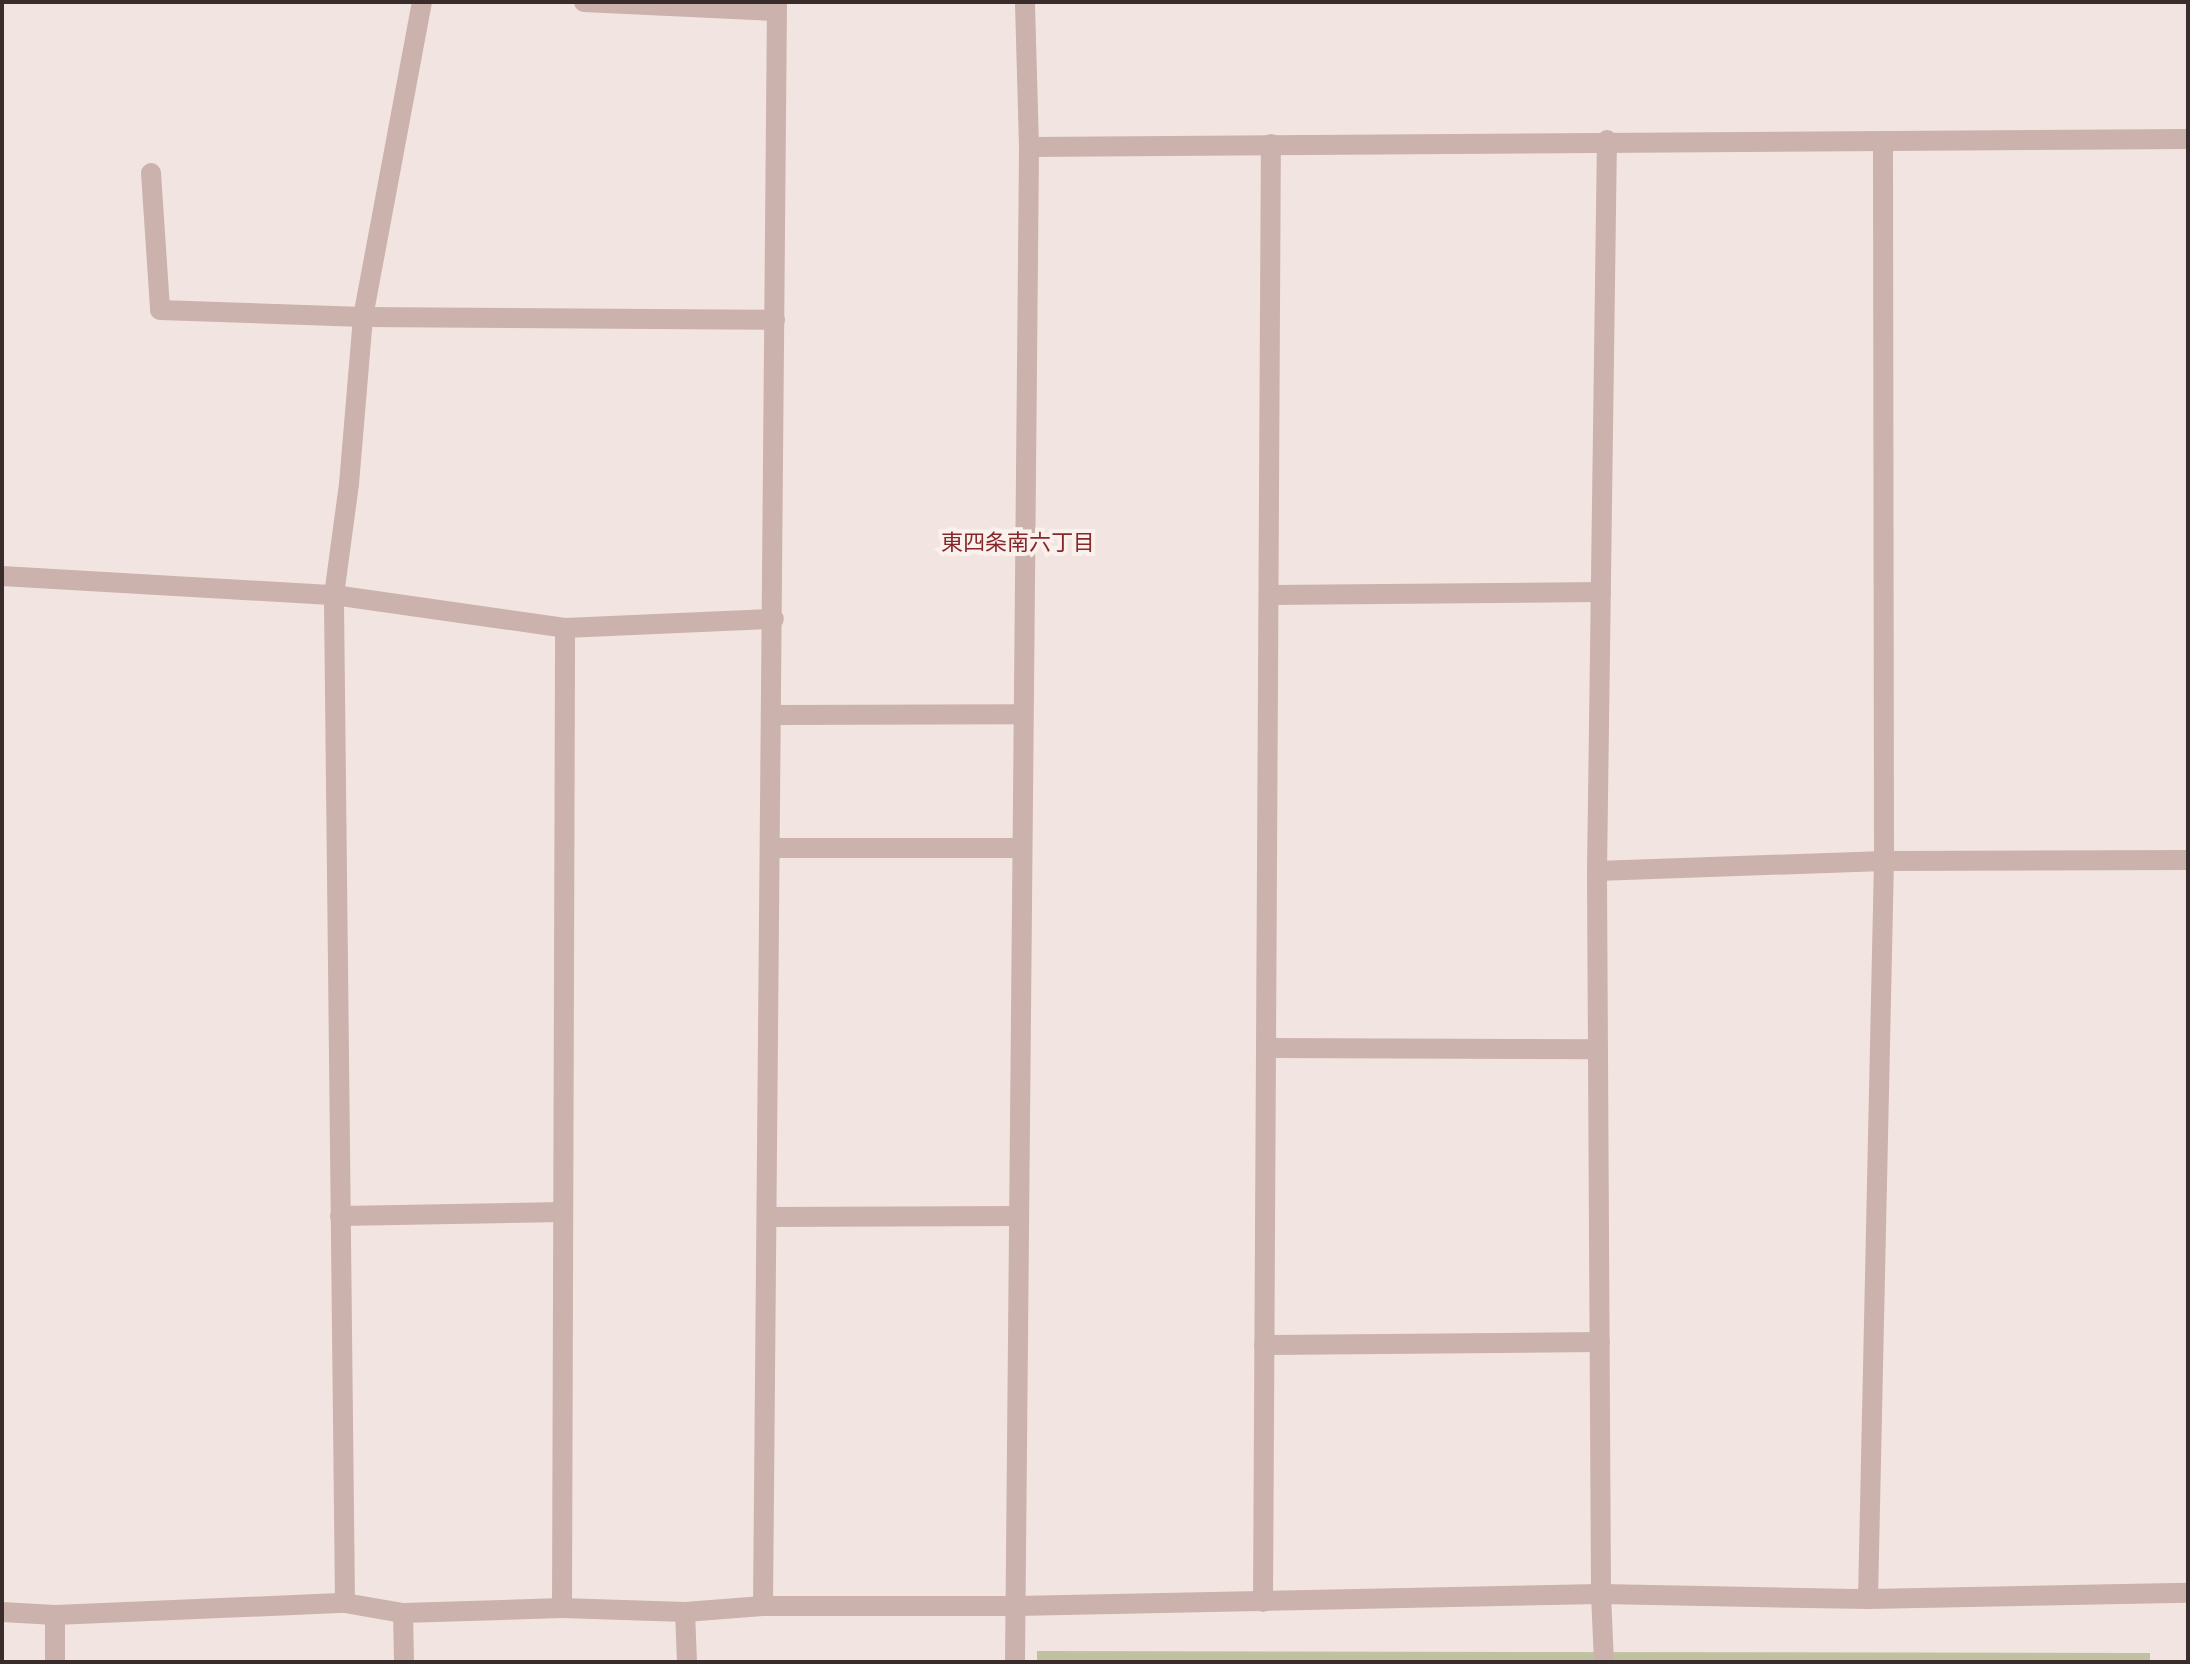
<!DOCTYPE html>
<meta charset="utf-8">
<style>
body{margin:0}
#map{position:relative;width:2190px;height:1664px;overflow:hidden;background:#f2e5e1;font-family:Roboto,"Noto Sans JP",sans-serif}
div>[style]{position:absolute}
.green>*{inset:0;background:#c0c1a1}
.service>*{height:20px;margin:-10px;padding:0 10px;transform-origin:10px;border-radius:10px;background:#cbb2ad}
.minor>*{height:20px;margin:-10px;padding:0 10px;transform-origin:10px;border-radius:10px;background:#cbb2ad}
span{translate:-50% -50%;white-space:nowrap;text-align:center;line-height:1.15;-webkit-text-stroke:8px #faf1ed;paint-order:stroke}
.neighbourhood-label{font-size:22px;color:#85272b}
.frame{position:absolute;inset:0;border:4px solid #392c2b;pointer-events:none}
</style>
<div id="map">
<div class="green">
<div style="clip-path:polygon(1037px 1651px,2150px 1653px,2150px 1662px,1037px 1662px)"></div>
</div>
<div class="service">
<div style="left:151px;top:173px;width:137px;rotate:86.2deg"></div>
<div style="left:160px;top:310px;width:203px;rotate:2deg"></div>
<div style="left:1601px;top:1594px;width:68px;rotate:87.5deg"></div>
<div style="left:1263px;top:1602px;width:1458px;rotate:-89.69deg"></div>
</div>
<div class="minor">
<div style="left:584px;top:2px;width:193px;rotate:2.7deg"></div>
<div style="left:1029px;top:147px;width:1159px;rotate:-0.4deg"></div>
<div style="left:363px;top:317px;width:412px;rotate:0.4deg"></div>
<div style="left:2px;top:576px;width:333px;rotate:3.3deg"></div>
<div style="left:334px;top:595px;width:233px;rotate:8.1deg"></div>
<div style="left:565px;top:628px;width:209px;rotate:-2.5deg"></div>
<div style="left:1269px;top:595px;width:332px;rotate:-0.5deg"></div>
<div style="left:773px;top:715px;width:250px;rotate:-0.2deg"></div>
<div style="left:772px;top:848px;width:250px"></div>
<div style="left:1597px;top:871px;width:287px;rotate:-2deg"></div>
<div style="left:1884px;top:861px;width:304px;rotate:-0.2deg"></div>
<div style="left:1266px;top:1048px;width:332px;rotate:0.2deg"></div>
<div style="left:340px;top:1216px;width:223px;rotate:-1deg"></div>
<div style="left:767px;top:1217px;width:251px;rotate:-0.2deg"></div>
<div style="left:1264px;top:1345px;width:336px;rotate:-0.5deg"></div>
<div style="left:1601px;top:1594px;width:723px;rotate:-90.32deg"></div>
<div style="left:1597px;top:871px;width:731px;rotate:-89.22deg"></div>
<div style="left:1868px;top:1599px;width:738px;rotate:-88.76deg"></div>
<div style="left:1884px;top:861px;width:719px;rotate:-90.08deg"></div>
<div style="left:345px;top:1603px;width:1008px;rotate:-90.63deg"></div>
<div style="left:334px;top:595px;width:112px;rotate:-82.3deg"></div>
<div style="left:349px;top:484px;width:168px;rotate:-85.2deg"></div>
<div style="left:363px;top:317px;width:320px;rotate:-79.4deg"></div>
<div style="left:763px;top:1606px;width:1604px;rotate:-89.5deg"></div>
<div style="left:562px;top:1608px;width:980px;rotate:-89.82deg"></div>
<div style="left:2px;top:1612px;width:53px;rotate:3.2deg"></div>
<div style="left:55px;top:1615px;width:290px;rotate:-2.4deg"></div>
<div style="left:345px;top:1603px;width:59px;rotate:9.8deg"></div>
<div style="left:403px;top:1613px;width:159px;rotate:-1.8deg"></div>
<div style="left:562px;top:1608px;width:123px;rotate:1.9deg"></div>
<div style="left:685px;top:1612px;width:78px;rotate:-4.4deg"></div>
<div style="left:763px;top:1606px;width:251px"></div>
<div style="left:1014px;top:1606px;width:587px;rotate:-1.17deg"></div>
<div style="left:1601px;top:1594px;width:267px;rotate:1.1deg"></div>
<div style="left:1868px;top:1599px;width:320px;rotate:-1.1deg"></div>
<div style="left:685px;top:1612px;width:50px;rotate:87.7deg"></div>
<div style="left:403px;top:1613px;width:49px;rotate:88.8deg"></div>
<div style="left:55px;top:1615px;width:47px;rotate:90deg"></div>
<div style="left:1015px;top:1662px;width:1515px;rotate:-89.47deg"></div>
<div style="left:1029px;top:147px;width:145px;rotate:-91.6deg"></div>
</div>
<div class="neighbourhood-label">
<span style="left:1018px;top:543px">東四条南六丁目</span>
</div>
<div class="frame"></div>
</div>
